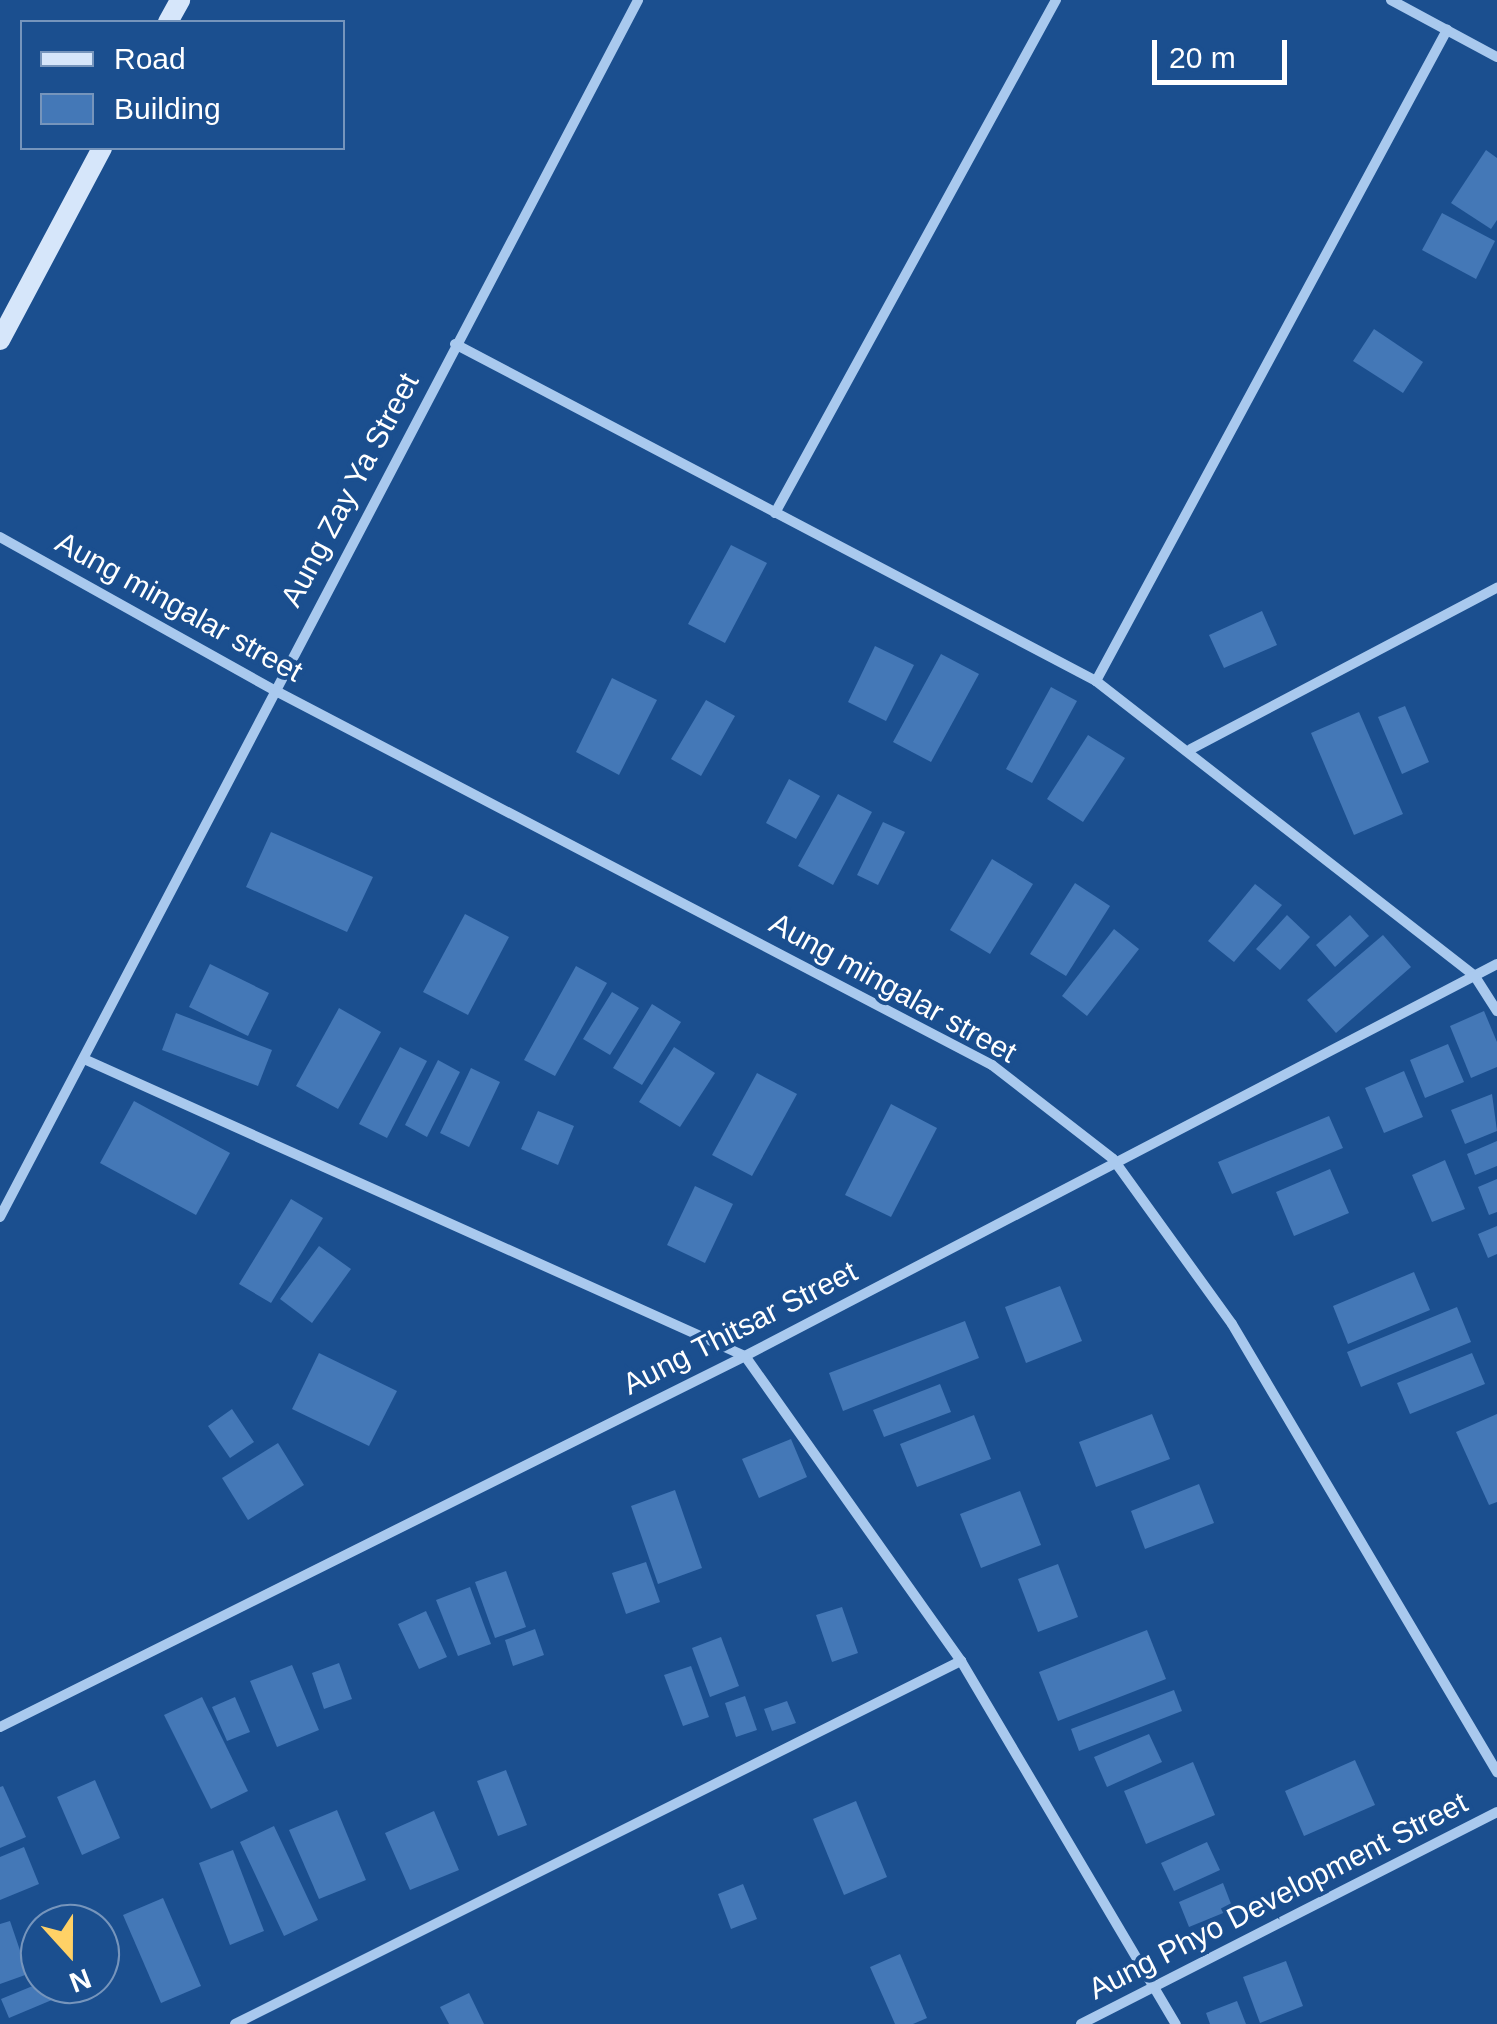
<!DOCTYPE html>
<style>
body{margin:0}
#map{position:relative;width:1497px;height:2024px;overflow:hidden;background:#1b4f8f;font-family:Helvetica,sans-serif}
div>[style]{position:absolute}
.building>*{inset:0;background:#4478b7}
.street>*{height:10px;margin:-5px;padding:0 5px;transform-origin:5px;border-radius:5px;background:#a9c9ee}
.secondary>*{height:20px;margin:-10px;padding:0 10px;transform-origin:10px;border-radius:10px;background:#d6e6fa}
span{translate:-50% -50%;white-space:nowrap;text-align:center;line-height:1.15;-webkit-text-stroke:8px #1b4f8f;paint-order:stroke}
.street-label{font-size:30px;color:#fff}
.legend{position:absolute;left:20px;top:20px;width:325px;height:130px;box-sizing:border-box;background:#1b4f8f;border:2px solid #7695bc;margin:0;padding:12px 18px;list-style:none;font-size:30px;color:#fff}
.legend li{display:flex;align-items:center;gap:20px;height:50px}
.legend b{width:50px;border:2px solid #7695bc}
.north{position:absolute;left:20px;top:1904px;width:100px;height:100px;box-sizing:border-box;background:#1b4f8f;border:2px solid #7695bc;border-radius:50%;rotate:159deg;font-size:28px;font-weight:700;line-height:40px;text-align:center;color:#fff}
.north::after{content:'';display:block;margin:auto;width:35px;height:45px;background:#ffd166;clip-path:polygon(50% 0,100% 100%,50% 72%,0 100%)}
.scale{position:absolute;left:1152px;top:40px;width:135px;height:45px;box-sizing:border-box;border:5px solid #fff;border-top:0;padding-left:12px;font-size:30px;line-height:35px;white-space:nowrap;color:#fff;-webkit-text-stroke:8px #1b4f8f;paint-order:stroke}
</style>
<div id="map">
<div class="building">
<div style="clip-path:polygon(1486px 150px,1497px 158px,1497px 220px,1491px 229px,1451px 203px)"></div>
<div style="clip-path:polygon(1442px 213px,1495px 241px,1476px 279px,1422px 250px)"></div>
<div style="clip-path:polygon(1374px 329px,1423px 362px,1403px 393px,1353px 361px)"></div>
<div style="clip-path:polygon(731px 545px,767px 563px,725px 643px,688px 624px)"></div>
<div style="clip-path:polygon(1262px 611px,1277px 645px,1224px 668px,1209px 635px)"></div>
<div style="clip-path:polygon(875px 646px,914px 665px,886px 721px,848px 702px)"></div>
<div style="clip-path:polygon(941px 654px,979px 674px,931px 762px,893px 742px)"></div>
<div style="clip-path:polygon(612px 678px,657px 700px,619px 775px,576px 752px)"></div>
<div style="clip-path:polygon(1051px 687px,1077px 701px,1032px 783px,1006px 769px)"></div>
<div style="clip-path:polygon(706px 700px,735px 716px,701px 776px,671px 759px)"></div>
<div style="clip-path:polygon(1405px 706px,1429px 762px,1402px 774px,1378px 717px)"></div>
<div style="clip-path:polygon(1359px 712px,1403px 814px,1354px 835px,1311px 733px)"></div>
<div style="clip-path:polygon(1088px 735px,1125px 758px,1083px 822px,1047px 799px)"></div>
<div style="clip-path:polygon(789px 779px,820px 796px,796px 839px,766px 823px)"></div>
<div style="clip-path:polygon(838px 794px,872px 812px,833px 885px,798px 866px)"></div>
<div style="clip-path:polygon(883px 822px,905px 832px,878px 885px,857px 875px)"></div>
<div style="clip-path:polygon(271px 832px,373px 877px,347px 932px,246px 887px)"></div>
<div style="clip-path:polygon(992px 859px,1033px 884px,990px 954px,950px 930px)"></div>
<div style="clip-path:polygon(1075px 883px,1110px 906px,1066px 976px,1030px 954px)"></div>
<div style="clip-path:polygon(1255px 884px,1282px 905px,1234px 962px,1208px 941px)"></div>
<div style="clip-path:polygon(465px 914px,509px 937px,468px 1015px,423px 992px)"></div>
<div style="clip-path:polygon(1287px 915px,1310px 937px,1280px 970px,1256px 949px)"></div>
<div style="clip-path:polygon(1350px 915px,1369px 936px,1335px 967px,1316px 945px)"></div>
<div style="clip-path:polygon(1114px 929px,1139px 949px,1087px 1016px,1062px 996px)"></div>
<div style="clip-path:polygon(1383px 935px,1411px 967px,1336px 1033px,1307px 1000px)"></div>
<div style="clip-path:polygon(210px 964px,269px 993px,248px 1036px,189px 1007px)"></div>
<div style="clip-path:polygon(576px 966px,607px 983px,555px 1076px,524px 1060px)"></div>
<div style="clip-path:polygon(612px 992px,639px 1008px,610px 1055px,583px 1039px)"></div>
<div style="clip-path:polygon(652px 1004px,681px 1022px,642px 1085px,613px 1068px)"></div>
<div style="clip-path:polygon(339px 1008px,381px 1032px,338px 1109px,296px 1086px)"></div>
<div style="clip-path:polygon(1484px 1011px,1497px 1042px,1497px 1067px,1471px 1078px,1450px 1026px)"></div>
<div style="clip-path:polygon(176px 1013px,272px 1050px,258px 1086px,162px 1050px)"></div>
<div style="clip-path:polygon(1448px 1044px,1464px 1082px,1425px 1098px,1410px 1060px)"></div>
<div style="clip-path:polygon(400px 1047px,427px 1061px,387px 1138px,359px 1124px)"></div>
<div style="clip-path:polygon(674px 1047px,715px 1073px,680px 1127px,639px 1102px)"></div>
<div style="clip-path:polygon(438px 1060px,460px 1072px,427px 1137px,405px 1125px)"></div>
<div style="clip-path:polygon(471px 1068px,500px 1082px,469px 1147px,440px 1133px)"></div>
<div style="clip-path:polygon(1404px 1071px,1423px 1117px,1384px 1133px,1365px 1088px)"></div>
<div style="clip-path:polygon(757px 1073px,797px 1094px,752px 1176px,712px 1155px)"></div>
<div style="clip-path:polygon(1492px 1094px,1497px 1131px,1465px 1144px,1451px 1110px)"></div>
<div style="clip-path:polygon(134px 1101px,230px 1153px,196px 1215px,100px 1163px)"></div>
<div style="clip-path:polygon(891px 1104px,937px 1128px,891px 1217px,845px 1195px)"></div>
<div style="clip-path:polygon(538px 1111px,574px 1126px,558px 1165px,521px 1149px)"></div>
<div style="clip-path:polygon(1329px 1116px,1343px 1148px,1232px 1194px,1218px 1162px)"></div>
<div style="clip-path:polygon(1497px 1141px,1497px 1166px,1475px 1175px,1467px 1154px)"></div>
<div style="clip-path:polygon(1445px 1160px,1465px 1209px,1432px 1222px,1412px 1175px)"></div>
<div style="clip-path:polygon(1330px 1169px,1349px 1213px,1294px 1236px,1276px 1192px)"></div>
<div style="clip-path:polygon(1497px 1179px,1497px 1212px,1489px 1215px,1478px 1187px)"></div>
<div style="clip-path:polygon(695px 1186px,733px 1204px,705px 1263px,667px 1245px)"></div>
<div style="clip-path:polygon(291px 1199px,323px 1218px,271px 1303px,239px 1284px)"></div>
<div style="clip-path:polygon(1497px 1226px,1497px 1254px,1488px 1258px,1478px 1234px)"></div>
<div style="clip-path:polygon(319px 1246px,351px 1269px,312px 1323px,280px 1299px)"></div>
<div style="clip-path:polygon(1414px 1272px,1430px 1310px,1348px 1344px,1333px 1306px)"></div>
<div style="clip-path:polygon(1060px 1286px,1082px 1341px,1026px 1363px,1005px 1307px)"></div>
<div style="clip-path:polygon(1457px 1307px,1471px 1342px,1361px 1387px,1347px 1352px)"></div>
<div style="clip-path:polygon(965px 1321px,979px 1358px,843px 1411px,829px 1373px)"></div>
<div style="clip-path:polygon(319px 1353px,397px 1391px,369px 1446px,292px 1409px)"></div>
<div style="clip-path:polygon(1472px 1353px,1485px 1384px,1410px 1414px,1397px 1383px)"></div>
<div style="clip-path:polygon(940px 1384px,951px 1412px,884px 1437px,873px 1410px)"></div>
<div style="clip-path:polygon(232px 1409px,254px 1442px,230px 1458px,208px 1426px)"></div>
<div style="clip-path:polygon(1152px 1414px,1170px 1459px,1096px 1487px,1079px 1442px)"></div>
<div style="clip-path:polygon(1497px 1414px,1497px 1502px,1489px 1505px,1456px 1432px)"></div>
<div style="clip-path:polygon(974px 1415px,991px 1459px,917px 1487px,900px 1444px)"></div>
<div style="clip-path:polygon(791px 1439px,807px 1477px,759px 1498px,742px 1459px)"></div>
<div style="clip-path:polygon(278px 1443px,304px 1485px,248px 1520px,222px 1478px)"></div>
<div style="clip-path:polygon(1199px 1484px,1214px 1523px,1145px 1549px,1131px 1511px)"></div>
<div style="clip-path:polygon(675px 1490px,702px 1568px,658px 1584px,631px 1506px)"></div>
<div style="clip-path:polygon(1020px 1491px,1041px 1545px,981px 1568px,960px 1514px)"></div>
<div style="clip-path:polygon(646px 1562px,660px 1602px,626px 1614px,612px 1573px)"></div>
<div style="clip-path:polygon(1058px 1564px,1078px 1617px,1038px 1632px,1018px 1579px)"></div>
<div style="clip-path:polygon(506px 1571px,526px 1627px,495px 1638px,475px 1582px)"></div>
<div style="clip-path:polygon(470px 1587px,491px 1644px,458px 1656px,436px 1600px)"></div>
<div style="clip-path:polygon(842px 1607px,858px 1653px,832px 1662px,816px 1615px)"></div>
<div style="clip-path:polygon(426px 1611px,447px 1657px,419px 1669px,398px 1624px)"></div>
<div style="clip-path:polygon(535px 1629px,544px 1655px,513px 1666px,505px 1640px)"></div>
<div style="clip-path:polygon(1147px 1630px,1166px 1679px,1058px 1721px,1039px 1672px)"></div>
<div style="clip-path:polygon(721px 1637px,739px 1686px,710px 1697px,692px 1648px)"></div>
<div style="clip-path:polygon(339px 1663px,352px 1699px,324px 1709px,312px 1673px)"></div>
<div style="clip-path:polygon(292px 1665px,319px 1730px,277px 1747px,250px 1681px)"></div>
<div style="clip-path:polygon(691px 1666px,709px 1717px,683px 1726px,664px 1675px)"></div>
<div style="clip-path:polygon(1174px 1690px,1182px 1711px,1079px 1751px,1071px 1729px)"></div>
<div style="clip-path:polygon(745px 1696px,757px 1730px,736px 1737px,725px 1703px)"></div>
<div style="clip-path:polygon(202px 1697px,248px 1791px,211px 1809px,164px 1715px)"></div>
<div style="clip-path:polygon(235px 1697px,250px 1732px,227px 1741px,212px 1707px)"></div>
<div style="clip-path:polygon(787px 1701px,796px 1723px,772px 1731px,764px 1709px)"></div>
<div style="clip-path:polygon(1149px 1734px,1162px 1762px,1107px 1787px,1094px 1757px)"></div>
<div style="clip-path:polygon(1355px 1760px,1375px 1805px,1304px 1836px,1285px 1791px)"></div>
<div style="clip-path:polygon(1193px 1762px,1215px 1815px,1146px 1844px,1124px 1791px)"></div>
<div style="clip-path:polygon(506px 1770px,527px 1825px,498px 1836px,477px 1781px)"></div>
<div style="clip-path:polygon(95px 1780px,120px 1838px,82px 1855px,57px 1797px)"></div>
<div style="clip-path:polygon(3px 1786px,26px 1837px,0 1848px,0 1787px)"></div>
<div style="clip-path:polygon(856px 1801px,887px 1877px,844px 1895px,813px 1819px)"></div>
<div style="clip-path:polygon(337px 1810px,366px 1880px,319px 1899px,289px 1830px)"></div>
<div style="clip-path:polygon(434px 1811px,459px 1870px,410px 1890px,385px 1833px)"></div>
<div style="clip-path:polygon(274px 1826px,318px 1920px,284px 1936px,240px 1842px)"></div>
<div style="clip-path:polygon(1207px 1842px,1220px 1870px,1174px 1891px,1161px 1863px)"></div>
<div style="clip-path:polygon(24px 1847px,39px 1884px,0 1900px,0 1857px)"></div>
<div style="clip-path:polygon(233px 1850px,264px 1931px,230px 1945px,199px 1863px)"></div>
<div style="clip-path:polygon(1223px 1883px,1233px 1909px,1189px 1927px,1179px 1902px)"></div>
<div style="clip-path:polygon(743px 1884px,757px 1919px,731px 1929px,718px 1894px)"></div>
<div style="clip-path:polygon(163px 1898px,201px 1986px,161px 2003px,123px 1915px)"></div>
<div style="clip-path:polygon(10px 1921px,28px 1974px,0 1984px,0 1924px)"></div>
<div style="clip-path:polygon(900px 1954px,927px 2018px,913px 2024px,895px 2024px,870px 1967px)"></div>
<div style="clip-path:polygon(1286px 1961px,1303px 2006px,1260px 2023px,1243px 1977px)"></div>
<div style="clip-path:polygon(40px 1983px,78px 1989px,9px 2018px,1px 1999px)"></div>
<div style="clip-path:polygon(469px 1993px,484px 2024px,449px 2024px,440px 2007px)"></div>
<div style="clip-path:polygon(1237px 2001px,1246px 2024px,1210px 2024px,1206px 2013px)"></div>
</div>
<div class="street">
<div style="left:1391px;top:0;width:120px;rotate:28.3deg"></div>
<div style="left:455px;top:344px;width:724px;rotate:27.73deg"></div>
<div style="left:1096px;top:681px;width:479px;rotate:37.9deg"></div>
<div style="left:1474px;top:975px;width:43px;rotate:57.4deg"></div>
<div style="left:775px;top:513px;width:585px;rotate:-61.29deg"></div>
<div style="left:0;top:537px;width:314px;rotate:29.2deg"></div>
<div style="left:274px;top:690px;width:810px;rotate:27.58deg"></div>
<div style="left:992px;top:1065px;width:153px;rotate:37.8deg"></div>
<div style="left:1113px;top:1159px;width:203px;rotate:54.2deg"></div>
<div style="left:1232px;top:1324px;width:521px;rotate:59.39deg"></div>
<div style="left:1096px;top:681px;width:740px;rotate:-61.67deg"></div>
<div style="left:1191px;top:749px;width:346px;rotate:-27.8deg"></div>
<div style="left:84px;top:1059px;width:725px;rotate:24.2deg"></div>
<div style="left:745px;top:1356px;width:374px;rotate:54.7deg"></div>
<div style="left:961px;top:1661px;width:422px;rotate:59.4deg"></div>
<div style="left:0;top:1217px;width:1374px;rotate:-62.33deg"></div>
<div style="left:0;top:1727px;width:832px;rotate:-26.47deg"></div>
<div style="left:745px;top:1356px;width:848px;rotate:-27.53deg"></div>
<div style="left:235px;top:2024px;width:812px;rotate:-26.57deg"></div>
<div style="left:1081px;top:2024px;width:467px;rotate:-27deg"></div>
</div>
<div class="secondary">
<div style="left:168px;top:22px;width:25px;rotate:-61deg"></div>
<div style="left:0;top:340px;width:217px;rotate:-62deg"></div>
</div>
<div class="street-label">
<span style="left:350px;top:490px;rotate:-62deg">Aung Zay Ya Street</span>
<span style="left:179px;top:607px;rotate:29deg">Aung mingalar street</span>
<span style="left:893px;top:988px;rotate:29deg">Aung mingalar street</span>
<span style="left:740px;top:1328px;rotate:-27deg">Aung Thitsar Street</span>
<span style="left:1278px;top:1896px;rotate:-27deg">Aung Phyo Development Street</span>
</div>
<ul class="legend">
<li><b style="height:12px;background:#d6e6fa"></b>Road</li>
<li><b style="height:28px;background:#4478b7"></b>Building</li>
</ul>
<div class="north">N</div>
<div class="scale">20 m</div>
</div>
